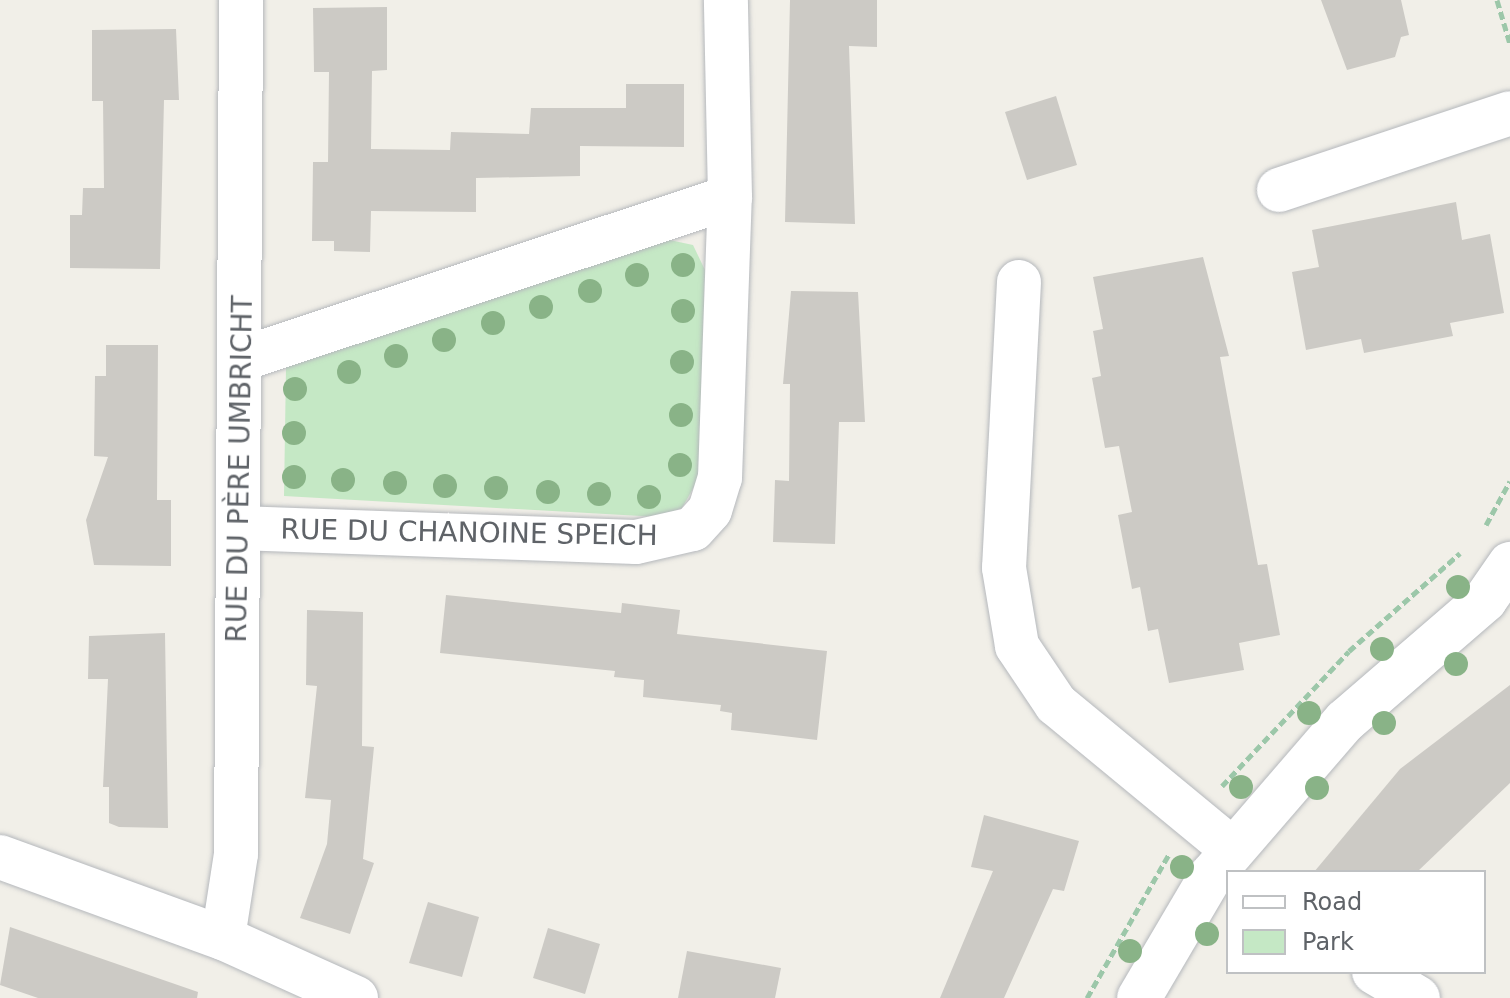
<!DOCTYPE html>
<meta charset="utf-8">
<style>
body{margin:0}
#map{position:relative;width:1510px;height:998px;overflow:hidden;background:#f1efe8;font-family:"DejaVu Sans",sans-serif}
div>[style]{position:absolute}
.green>*{inset:0;background:#c5e8c5}
.building>*{inset:0;background:#cccac5}
.path>*{height:5px;margin-top:-2.5px;transform-origin:0;background:repeating-linear-gradient(90deg,#9cc7a9 0 8px,transparent 0 12px)}
.roads{filter:drop-shadow(0 0 2px #b5b8bc) drop-shadow(0 0 2px #b5b8bc)}
.minor>*{height:44px;margin:-22px;padding:0 22px;transform-origin:22px;border-radius:22px;background:#fff}
.trees>*{width:24px;height:24px;margin:-12px;border-radius:50%;background:#89b387}
span{translate:-50% -50%;white-space:nowrap;text-align:center;line-height:1.15;-webkit-text-stroke:8px #fff;paint-order:stroke}
.street-label{font-size:28px;color:#5f6368}
.legend{position:absolute;left:1226px;top:870px;width:260px;height:104px;box-sizing:border-box;background:#fff;border:2px solid #bfc1c3;margin:0;padding:10px 14px;list-style:none;font-size:24px;color:#5f6368}
.legend li{display:flex;align-items:center;gap:16px;height:40px}
.legend b{width:40px;border:2px solid #bfc1c3}
</style>
<div id="map">
<div class="green">
<div style="clip-path:polygon(665px 239px,693px 245px,705px 270px,699px 478px,682px 508px,659px 517px,284px 496px,286px 367px)"></div>
</div>
<div class="building">
<div style="clip-path:polygon(790px 0,877px 0,877px 47px,849px 46px,855px 224px,785px 222px)"></div>
<div style="clip-path:polygon(1321px 0,1401px 0,1409px 35px,1401px 37px,1395px 57px,1347px 70px)"></div>
<div style="clip-path:polygon(387px 7px,387px 70px,372px 71px,371px 149px,450px 150px,451px 132px,529px 134px,531px 108px,626px 108px,626px 84px,684px 84px,684px 147px,580px 146px,580px 176px,476px 178px,476px 212px,371px 211px,370px 252px,334px 251px,334px 241px,312px 241px,313px 162px,328px 162px,329px 72px,314px 72px,313px 8px)"></div>
<div style="clip-path:polygon(176px 29px,179px 100px,164px 100px,160px 269px,70px 268px,70px 215px,82px 215px,83px 188px,104px 188px,103px 101px,92px 101px,92px 30px)"></div>
<div style="clip-path:polygon(1056px 96px,1077px 165px,1027px 180px,1005px 112px)"></div>
<div style="clip-path:polygon(1456px 202px,1462px 240px,1490px 234px,1504px 313px,1450px 323px,1453px 336px,1364px 353px,1361px 339px,1306px 350px,1292px 272px,1319px 267px,1312px 230px)"></div>
<div style="clip-path:polygon(1203px 257px,1229px 356px,1220px 357px,1258px 565px,1267px 564px,1280px 635px,1239px 643px,1244px 670px,1169px 683px,1158px 629px,1148px 631px,1140px 587px,1132px 589px,1118px 515px,1132px 512px,1119px 446px,1105px 448px,1092px 378px,1101px 376px,1093px 331px,1103px 329px,1093px 277px)"></div>
<div style="clip-path:polygon(791px 291px,858px 292px,865px 422px,839px 422px,835px 544px,773px 542px,775px 480px,789px 481px,790px 384px,783px 384px)"></div>
<div style="clip-path:polygon(106px 345px,158px 345px,157px 500px,171px 500px,171px 566px,94px 565px,86px 520px,108px 457px,94px 456px,95px 376px,106px 376px)"></div>
<div style="clip-path:polygon(446px 595px,621px 613px,622px 603px,680px 610px,677px 634px,827px 651px,817px 740px,731px 730px,732px 713px,720px 711px,721px 705px,643px 697px,644px 680px,614px 677px,615px 671px,440px 653px)"></div>
<div style="clip-path:polygon(307px 610px,363px 612px,362px 746px,374px 747px,363px 859px,374px 863px,350px 934px,300px 918px,327px 844px,331px 800px,305px 798px,317px 686px,306px 685px)"></div>
<div style="clip-path:polygon(165px 633px,168px 828px,119px 827px,109px 823px,109px 787px,103px 787px,108px 679px,88px 679px,89px 636px)"></div>
<div style="clip-path:polygon(1510px 685px,1510px 783px,1417px 872px,1314px 872px,1400px 769px)"></div>
<div style="clip-path:polygon(984px 815px,1079px 841px,1064px 891px,1053px 889px,1004px 998px,940px 998px,993px 871px,971px 867px)"></div>
<div style="clip-path:polygon(428px 902px,479px 917px,462px 977px,409px 963px)"></div>
<div style="clip-path:polygon(10px 927px,198px 992px,197px 998px,38px 998px,0 985px)"></div>
<div style="clip-path:polygon(548px 928px,600px 944px,585px 994px,533px 978px)"></div>
<div style="clip-path:polygon(687px 951px,781px 968px,775px 998px,678px 998px)"></div>
</div>
<div class="path">
<div style="left:1497px;top:0;width:46px;rotate:73.5deg"></div>
<div style="left:1486px;top:525px;width:50px;rotate:-61.4deg"></div>
<div style="left:1222px;top:786px;width:185px;rotate:-46.7deg"></div>
<div style="left:1349px;top:651px;width:148px;rotate:-41.4deg"></div>
<div style="left:1087px;top:998px;width:166px;rotate:-60.3deg"></div>
</div>
<div class="roads">
<div class="minor">
<div style="left:1279px;top:190px;width:243px;rotate:-18.4deg"></div>
<div style="left:1019px;top:282px;width:286px;rotate:93deg"></div>
<div style="left:1004px;top:568px;width:79px;rotate:80.5deg"></div>
<div style="left:1017px;top:646px;width:70px;rotate:56.1deg"></div>
<div style="left:1056px;top:704px;width:229px;rotate:39.5deg"></div>
<div style="left:242px;top:359px;width:514px;rotate:-18.36deg"></div>
<div style="left:238px;top:528px;width:398px;rotate:2deg"></div>
<div style="left:636px;top:542px;width:58px;rotate:-12.8deg"></div>
<div style="left:693px;top:529px;width:25px;rotate:-48deg"></div>
<div style="left:710px;top:510px;width:34px;rotate:-73deg"></div>
<div style="left:720px;top:478px;width:281px;rotate:-88deg"></div>
<div style="left:730px;top:197px;width:197px;rotate:-91.2deg"></div>
<div style="left:0;top:857px;width:237px;rotate:20deg"></div>
<div style="left:223px;top:938px;width:146px;rotate:24.3deg"></div>
<div style="left:223px;top:938px;width:85px;rotate:-81.2deg"></div>
<div style="left:236px;top:854px;width:854px;rotate:-89.66deg"></div>
<div style="left:1374px;top:972px;width:51px;rotate:30.6deg"></div>
<div style="left:1139px;top:998px;width:142px;rotate:-59.5deg"></div>
<div style="left:1211px;top:876px;width:205px;rotate:-49.2deg"></div>
<div style="left:1345px;top:721px;width:185px;rotate:-40.8deg"></div>
<div style="left:1485px;top:600px;width:44px;rotate:-55.2deg"></div>
</div>
</div>
<div class="trees">
<div style="left:683px;top:265px"></div>
<div style="left:637px;top:275px"></div>
<div style="left:590px;top:291px"></div>
<div style="left:541px;top:307px"></div>
<div style="left:683px;top:311px"></div>
<div style="left:493px;top:323px"></div>
<div style="left:444px;top:340px"></div>
<div style="left:396px;top:356px"></div>
<div style="left:682px;top:362px"></div>
<div style="left:349px;top:372px"></div>
<div style="left:295px;top:389px"></div>
<div style="left:681px;top:415px"></div>
<div style="left:294px;top:433px"></div>
<div style="left:680px;top:465px"></div>
<div style="left:294px;top:477px"></div>
<div style="left:343px;top:480px"></div>
<div style="left:395px;top:483px"></div>
<div style="left:445px;top:486px"></div>
<div style="left:496px;top:488px"></div>
<div style="left:548px;top:492px"></div>
<div style="left:599px;top:494px"></div>
<div style="left:649px;top:497px"></div>
<div style="left:1458px;top:587px"></div>
<div style="left:1382px;top:649px"></div>
<div style="left:1456px;top:664px"></div>
<div style="left:1309px;top:713px"></div>
<div style="left:1384px;top:723px"></div>
<div style="left:1241px;top:787px"></div>
<div style="left:1317px;top:788px"></div>
<div style="left:1182px;top:867px"></div>
<div style="left:1207px;top:934px"></div>
<div style="left:1130px;top:951px"></div>
</div>
<div class="street-label">
<span style="left:240px;top:469px;rotate:-89deg">RUE DU PÈRE UMBRICHT</span>
<span style="left:469px;top:533px;rotate:1deg">RUE DU CHANOINE SPEICH</span>
</div>
<ul class="legend">
<li><b style="height:10px;background:#fff"></b>Road</li>
<li><b style="height:22px;background:#c5e8c5"></b>Park</li>
</ul>
</div>
